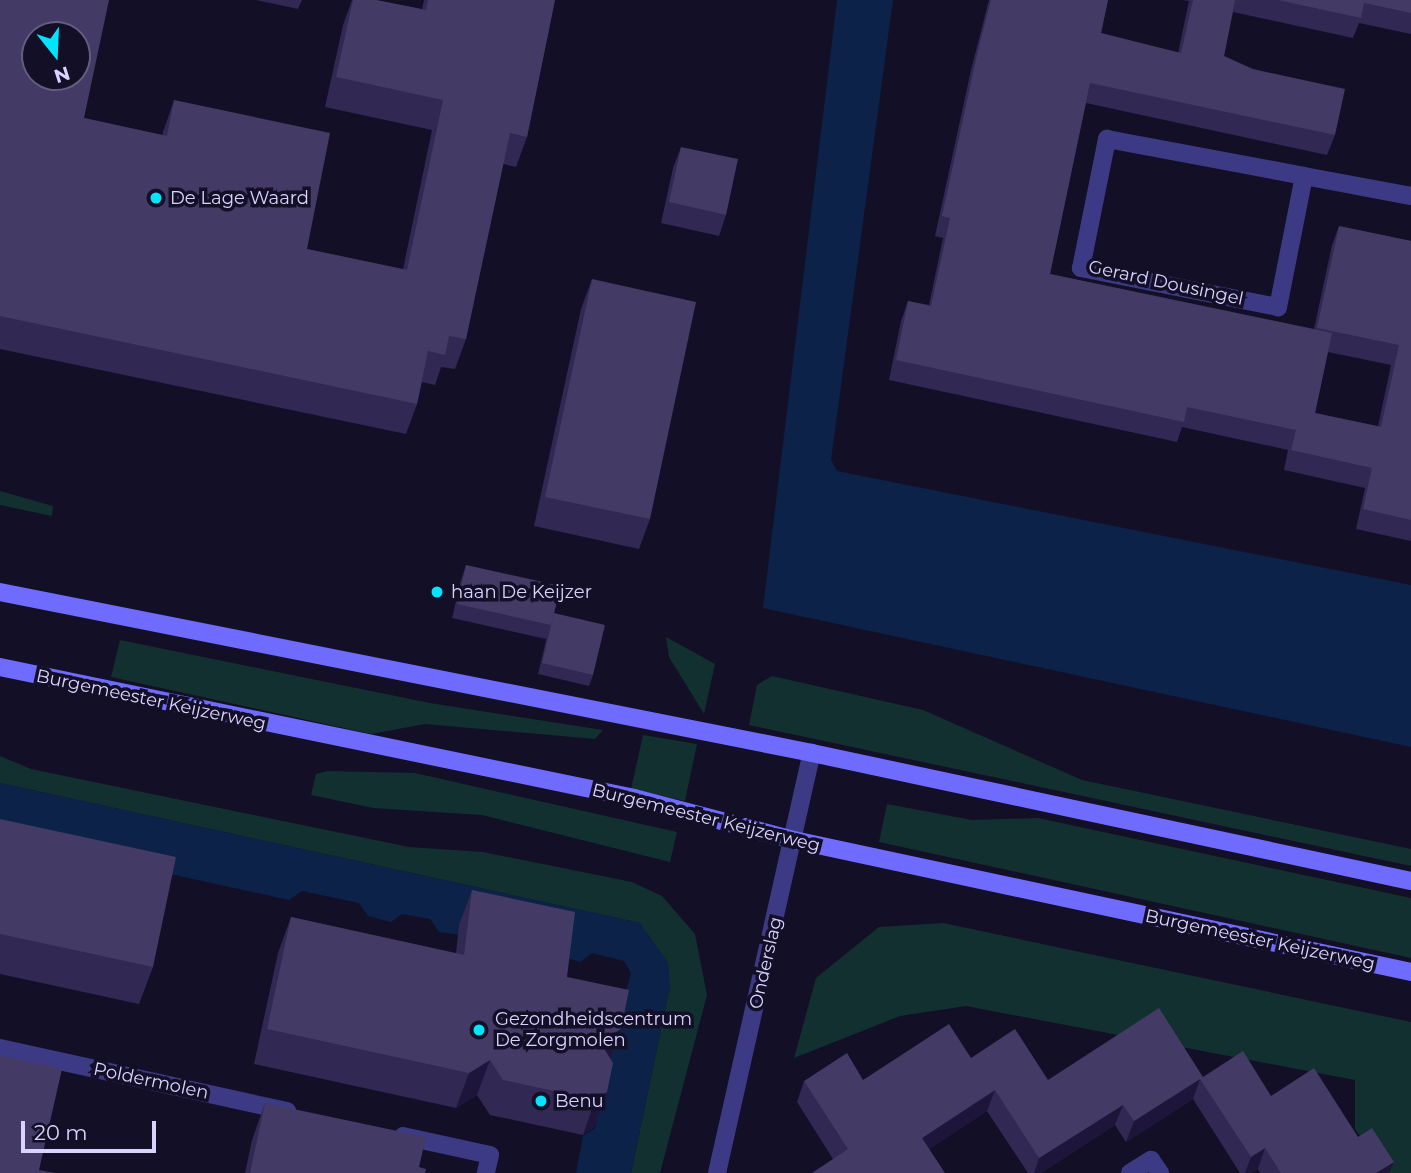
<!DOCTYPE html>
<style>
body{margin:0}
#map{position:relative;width:1411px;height:1173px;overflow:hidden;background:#130f26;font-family:Montserrat,sans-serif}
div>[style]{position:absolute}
.green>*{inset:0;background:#12302f}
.water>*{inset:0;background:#0c2248}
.minor>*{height:18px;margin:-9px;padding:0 9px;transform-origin:9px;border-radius:9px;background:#3d3a85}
.secondary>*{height:18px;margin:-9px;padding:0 9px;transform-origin:9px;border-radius:9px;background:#6f6bff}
.wall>*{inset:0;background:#312854}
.shaded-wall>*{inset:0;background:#1d163a}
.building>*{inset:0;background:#433a66}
.dots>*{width:19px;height:19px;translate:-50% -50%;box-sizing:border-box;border:4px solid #130f26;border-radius:50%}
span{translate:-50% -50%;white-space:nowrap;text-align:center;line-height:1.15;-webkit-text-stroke:7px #130f26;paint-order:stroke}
.poi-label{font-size:18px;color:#d9d4ff}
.left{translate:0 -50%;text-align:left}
.street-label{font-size:18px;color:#d9d4ff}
.north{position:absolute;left:21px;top:21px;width:70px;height:70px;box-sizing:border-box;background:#130f26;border:2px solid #625e7d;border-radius:50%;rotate:162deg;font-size:19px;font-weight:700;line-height:28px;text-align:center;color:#d9d4ff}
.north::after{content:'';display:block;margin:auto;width:24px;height:32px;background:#00e5ff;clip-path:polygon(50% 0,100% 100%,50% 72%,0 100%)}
.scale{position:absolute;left:21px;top:1121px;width:135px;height:32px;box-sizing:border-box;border:4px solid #d9d4ff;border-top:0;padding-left:9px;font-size:21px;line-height:24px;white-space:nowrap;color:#d9d4ff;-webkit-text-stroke:5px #130f26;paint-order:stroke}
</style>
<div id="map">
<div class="green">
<div style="clip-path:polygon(0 491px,53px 506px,52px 516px,0 505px)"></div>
<div style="clip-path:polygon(666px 637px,715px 664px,704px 714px,669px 657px)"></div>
<div style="clip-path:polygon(120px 640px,430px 703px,603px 730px,595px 739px,425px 724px,371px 734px,111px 677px)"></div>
<div style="clip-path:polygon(772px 676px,923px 710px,1082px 780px,1411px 849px,1411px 866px,749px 725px,757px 685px)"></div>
<div style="clip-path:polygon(643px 735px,697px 744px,685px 801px,631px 789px)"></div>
<div style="clip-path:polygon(0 756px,31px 769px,409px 847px,483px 852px,632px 882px,662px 896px,695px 934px,707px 995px,660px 1173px,631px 1173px,670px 986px,640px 923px,0 783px)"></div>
<div style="clip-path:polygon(328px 771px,415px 773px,677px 832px,670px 862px,482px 815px,373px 808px,311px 795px,316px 774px)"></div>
<div style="clip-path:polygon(887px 804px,972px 820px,1038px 818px,1411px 898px,1411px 958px,879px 842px)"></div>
<div style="clip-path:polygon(943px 923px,1411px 1022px,1411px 1173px,1387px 1173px,1355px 1129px,1355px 1080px,966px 1006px,900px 1016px,794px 1058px,816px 978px,879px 927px)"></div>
</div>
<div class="water">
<div style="clip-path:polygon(837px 0,893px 0,831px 460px,837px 471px,1411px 585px,1411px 747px,763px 608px)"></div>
<div style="clip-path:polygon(0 783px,640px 923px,668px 962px,670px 986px,631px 1173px,576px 1173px,583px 1136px,595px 1128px,601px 1100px,607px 1023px,623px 1001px,631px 973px,624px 961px,592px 953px,580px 962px,460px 925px,460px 935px,439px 932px,430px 919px,402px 914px,391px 922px,368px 916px,359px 903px,302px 891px,289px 900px,0 837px)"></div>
</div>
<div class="minor">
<div style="left:1304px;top:176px;width:134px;rotate:101.2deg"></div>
<div style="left:1278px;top:307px;width:201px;rotate:-168.8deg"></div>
<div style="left:1081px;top:268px;width:132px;rotate:-78.6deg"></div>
<div style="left:1107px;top:139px;width:200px;rotate:10.6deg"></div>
<div style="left:1304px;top:176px;width:109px;rotate:10.6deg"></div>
<div style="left:0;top:1048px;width:294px;rotate:12.4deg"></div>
<div style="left:403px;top:1136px;width:89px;rotate:12.3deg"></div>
<div style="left:490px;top:1155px;width:18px;rotate:103deg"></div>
<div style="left:717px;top:1173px;width:431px;rotate:-77.3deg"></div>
<div style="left:1130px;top:1173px;width:25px;rotate:-32deg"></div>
<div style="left:1151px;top:1160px;width:16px;rotate:55deg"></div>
</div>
<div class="secondary">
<div style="left:0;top:592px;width:828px;rotate:11.21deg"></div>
<div style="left:812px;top:753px;width:613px;rotate:12.06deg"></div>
<div style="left:0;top:667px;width:647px;rotate:11.67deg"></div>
<div style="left:634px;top:798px;width:165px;rotate:14.7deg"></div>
<div style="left:794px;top:840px;width:631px;rotate:12.08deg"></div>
</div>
<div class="wall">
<div style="clip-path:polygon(0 0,84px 118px,162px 135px,174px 100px,307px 249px,403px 269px,432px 130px,325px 107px,343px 25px,352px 0,376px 0,422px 9px,424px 0,555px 0,527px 137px,516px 167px,503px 164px,466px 339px,455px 369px,441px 367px,435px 385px,422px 382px,417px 404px,406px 434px,0 349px)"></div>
<div style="clip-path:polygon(256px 0,302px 0,298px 9px)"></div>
<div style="clip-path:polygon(evenodd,989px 0,1108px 0,1101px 33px,1178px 53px,1189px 1px,1183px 0,1411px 0,1411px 34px,1359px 23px,1353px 38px,1233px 12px,1224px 56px,1335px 135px,1327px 155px,1086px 103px,1050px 274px,1314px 329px,1332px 245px,1339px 226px,1411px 241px,1411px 541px,1356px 529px,1365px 488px,1284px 470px,1288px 450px,1182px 427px,1177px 442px,889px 380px,901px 321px,908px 301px,929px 305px,943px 238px,935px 236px,971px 70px,989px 0,1328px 352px,1391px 365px,1378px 426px,1315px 413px,1328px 352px)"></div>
<div style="clip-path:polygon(681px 147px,726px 215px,719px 236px,661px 223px,673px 168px)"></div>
<div style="clip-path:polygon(592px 279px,650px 519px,639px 549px,534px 526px,581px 309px)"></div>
<div style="clip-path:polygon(466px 565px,554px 613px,593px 675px,589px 686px,538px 674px,547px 636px,546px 639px,452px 618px,461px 580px)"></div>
<div style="clip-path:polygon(0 819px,153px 967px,139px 1004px,0 974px)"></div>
<div style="clip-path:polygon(472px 890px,567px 977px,610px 1058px,607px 1092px,594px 1127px,583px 1135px,490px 1115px,477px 1095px,456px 1108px,254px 1064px,278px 953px,291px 917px,456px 953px,459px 925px)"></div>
<div style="clip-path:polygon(971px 1058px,1048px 1080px,1203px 1077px,1271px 1096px,1358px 1137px,1394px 1162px,1389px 1173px,1260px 1173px,1258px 1169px,1251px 1173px,1240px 1173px,1193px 1099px,1126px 1142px,1115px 1125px,1041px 1173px,1028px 1173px,987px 1111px,929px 1149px,833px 1159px,797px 1102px,804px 1081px,863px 1080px)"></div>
<div style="clip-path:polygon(265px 1103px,419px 1167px,425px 1173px,245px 1173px,252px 1140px)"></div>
</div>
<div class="shaded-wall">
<div style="clip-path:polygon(621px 1029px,608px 1064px,600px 1042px)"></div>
<div style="clip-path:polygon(490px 1060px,477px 1095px,456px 1108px,469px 1073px)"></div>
<div style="clip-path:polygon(1200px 1079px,1193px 1099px,1126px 1142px,1134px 1121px)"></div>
<div style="clip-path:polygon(995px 1090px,987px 1111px,915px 1159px,922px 1138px)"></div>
<div style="clip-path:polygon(607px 1092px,594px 1127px,583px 1135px,595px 1100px)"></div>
<div style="clip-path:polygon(1123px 1105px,1115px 1125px,1041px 1173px,1034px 1173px,1039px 1158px)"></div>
<div style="clip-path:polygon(1265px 1148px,1258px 1169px,1251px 1173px,1245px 1173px,1251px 1157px)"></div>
<div style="clip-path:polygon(1394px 1162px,1389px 1173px,1376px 1173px)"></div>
</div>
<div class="building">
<div style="clip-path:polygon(evenodd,0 0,109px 0,84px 118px,167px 136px,174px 100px,330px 133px,307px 249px,407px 270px,443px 100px,336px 77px,353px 0,376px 0,426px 10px,428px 0,555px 0,527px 137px,510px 133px,466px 339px,449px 336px,445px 355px,428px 351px,417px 404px,0 316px,0 0,35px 35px,77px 35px,77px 77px,35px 77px,35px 35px)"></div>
<div style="clip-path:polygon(991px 0,1108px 0,1101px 33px,1181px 53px,1193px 0,1235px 0,1224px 56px,1253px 69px,1345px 89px,1335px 135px,1090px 83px,1050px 274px,1332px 333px,1315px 413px,1381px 427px,1399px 345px,1317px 328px,1339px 226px,1411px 241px,1411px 520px,1363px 509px,1372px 468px,1291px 450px,1296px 430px,1187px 407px,1184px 422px,896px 360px,908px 301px,931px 306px,950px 218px,942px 216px,978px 50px)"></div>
<div style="clip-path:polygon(1278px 0,1411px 0,1411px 13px,1364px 3px,1361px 18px)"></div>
<div style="clip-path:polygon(681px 147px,738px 159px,726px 215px,669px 202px)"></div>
<div style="clip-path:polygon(592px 279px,696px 302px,650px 519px,545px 497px)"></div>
<div style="clip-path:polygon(466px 565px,561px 586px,551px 625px,457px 604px)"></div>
<div style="clip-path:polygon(554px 613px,605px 625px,593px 675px,542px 663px)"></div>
<div style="clip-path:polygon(0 819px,176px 857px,153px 967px,0 934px)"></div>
<div style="clip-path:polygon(472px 890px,575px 912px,567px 977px,629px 990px,621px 1029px,600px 1042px,613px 1063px,607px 1092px,595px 1100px,503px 1080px,490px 1060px,469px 1073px,267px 1029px,291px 917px,464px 955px)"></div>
<div style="clip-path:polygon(1159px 1008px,1203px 1077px,1243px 1051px,1271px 1096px,1314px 1068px,1358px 1137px,1372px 1128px,1394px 1162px,1376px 1173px,1281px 1173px,1265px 1148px,1251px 1157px,1200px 1079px,1134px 1121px,1123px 1105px,1039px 1158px,995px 1090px,922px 1138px,945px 1173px,812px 1173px,848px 1149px,804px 1081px,847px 1053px,863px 1080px,949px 1024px,971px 1058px,1015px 1029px,1048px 1080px)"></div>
<div style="clip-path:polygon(0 1055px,62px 1069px,39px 1170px,55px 1173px,0 1173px)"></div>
<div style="clip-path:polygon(265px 1103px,426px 1137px,419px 1167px,426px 1169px,425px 1173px,250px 1173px)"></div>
</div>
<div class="dots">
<div style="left:156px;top:198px;background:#00e5ff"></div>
<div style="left:437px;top:592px;background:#00e5ff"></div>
<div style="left:479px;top:1030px;background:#00e5ff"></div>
<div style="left:541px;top:1101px;background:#00e5ff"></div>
</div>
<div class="poi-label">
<span class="left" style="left:170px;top:198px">De Lage Waard</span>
<span class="left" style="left:451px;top:592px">haan De Keijzer</span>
<span class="left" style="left:495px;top:1030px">Gezondheidscentrum<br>De Zorgmolen</span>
<span class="left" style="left:555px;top:1101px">Benu</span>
</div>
<div class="street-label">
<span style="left:1166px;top:283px;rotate:12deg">Gerard Dousingel</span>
<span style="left:151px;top:700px;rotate:12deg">Burgemeester Keijzerweg</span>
<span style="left:706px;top:818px;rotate:14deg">Burgemeester Keijzerweg</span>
<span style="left:1260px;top:940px;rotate:12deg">Burgemeester Keijzerweg</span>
<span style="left:766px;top:963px;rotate:-77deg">Onderslag</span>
<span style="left:151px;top:1081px;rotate:12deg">Poldermolen</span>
</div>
<div class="north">N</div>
<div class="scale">20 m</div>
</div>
